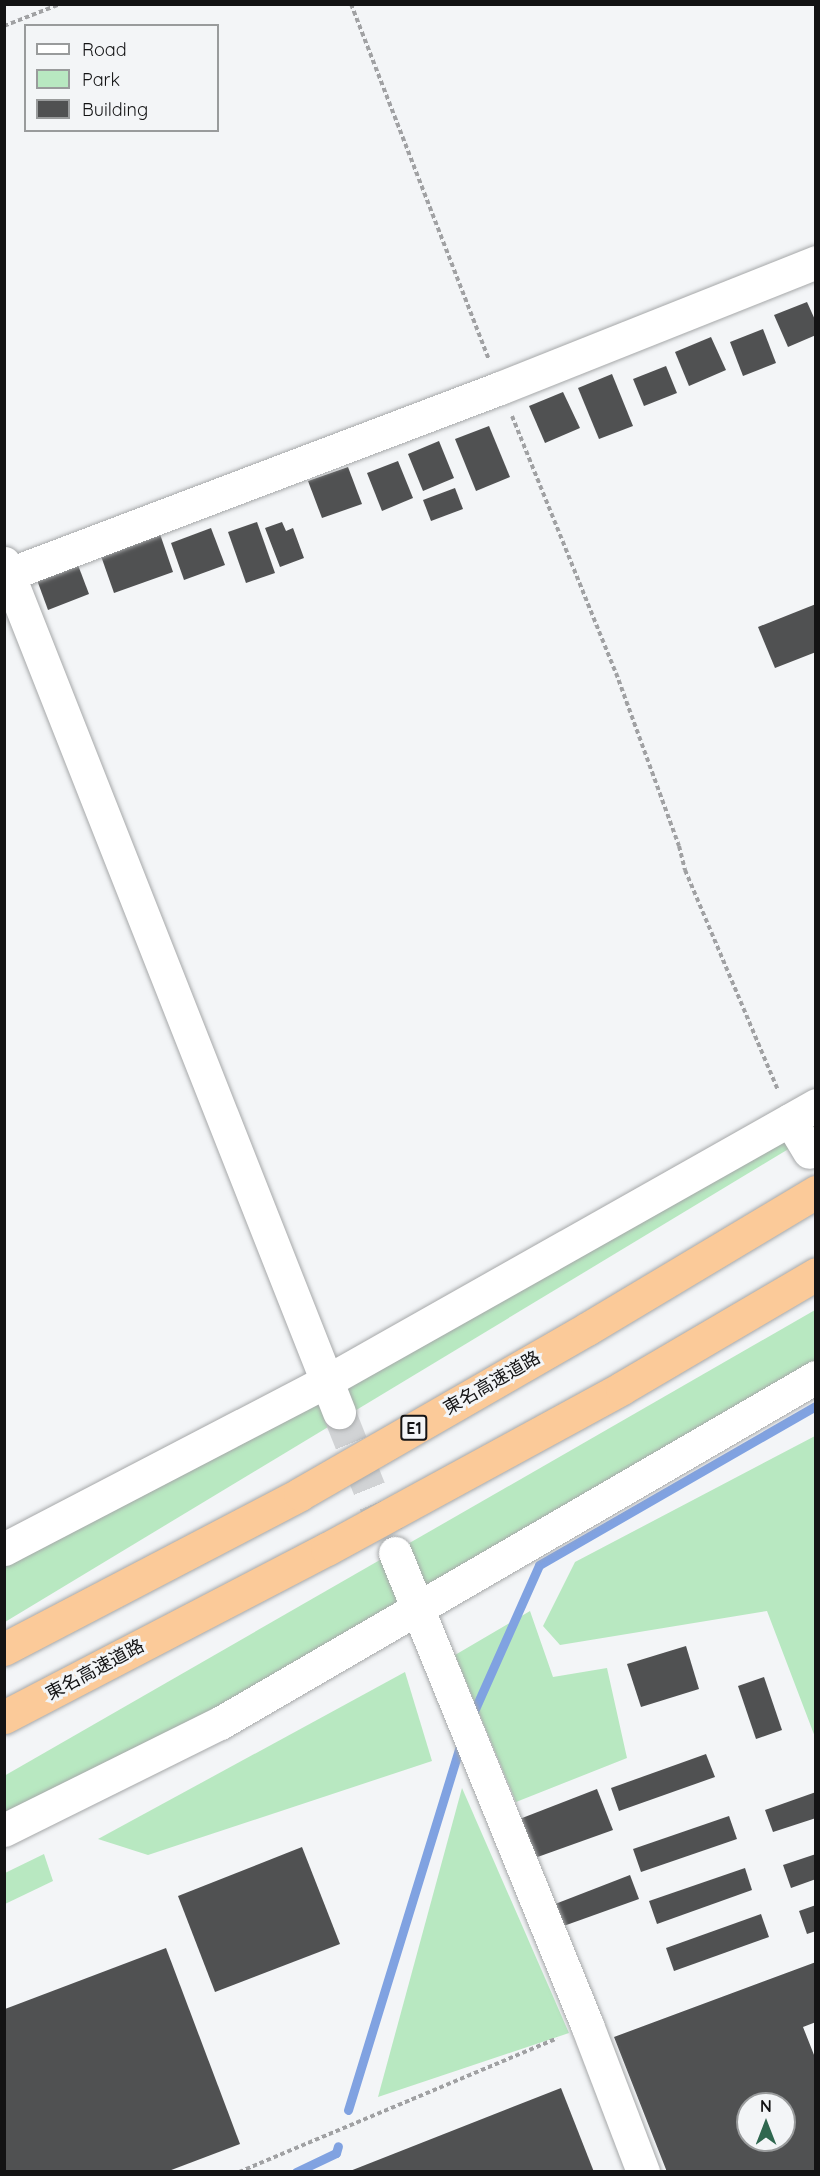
<!DOCTYPE html>
<meta charset="utf-8">
<style>
body{margin:0}
#map{position:relative;width:820px;height:2176px;overflow:hidden;background:#f3f5f7;font-family:Quicksand,"Noto Sans JP",sans-serif}
div>[style]{position:absolute}
.green>*{inset:0;background:#b8e8c1}
.stream>*{height:9px;margin:-4.5px;padding:0 4.5px;transform-origin:4.5px;border-radius:4.5px;background:#80a2e1}
.building>*{inset:0;background:#505152}
.minor-tunnel>*{height:33px;margin-top:-16.5px;transform-origin:0;background:repeating-linear-gradient(90deg,#d1d3d5 0 33px,transparent 0 49px)}
.path>*{height:4px;margin-top:-2px;transform-origin:0;background:repeating-linear-gradient(90deg,#a0a1a3 0 4.5px,transparent 0 7.5px)}
.roads{filter:drop-shadow(0 0 2px #a6a8a9) drop-shadow(0 0 2px #a6a8a9)}
.minor>*{height:33px;margin:-16.5px;padding:0 16.5px;transform-origin:16.5px;border-radius:16.5px;background:#fff}
.highway>*{height:33px;margin:-16.5px;padding:0 16.5px;transform-origin:16.5px;border-radius:16.5px;background:#fbca99}
span{translate:-50% -50%;white-space:nowrap;text-align:center;line-height:1.15;-webkit-text-stroke:6px #f3f5f7;paint-order:stroke}
.shield-label span{padding:2px 4px;background:#f3f5f7;border:2px solid;border-radius:4px;-webkit-text-stroke-width:0}
.shield-label{font-size:16px;color:#131314;font-weight:700}
.street-label{font-size:18px;color:#131314}
.frame{position:absolute;inset:0;border:6px solid #131314;pointer-events:none}
.legend{position:absolute;left:24px;top:24px;width:195px;height:108px;box-sizing:border-box;background:#f3f5f7;border:2px solid #999b9c;margin:0;padding:8px 10px;list-style:none;font-size:18px;color:#131314}
.legend li{display:flex;align-items:center;gap:12px;height:30px}
.legend b{width:30px;border:2px solid #999b9c}
.north{position:absolute;left:736px;top:2092px;width:60px;height:60px;box-sizing:border-box;background:#f3f5f7;border:2px solid #999b9c;border-radius:50%;rotate:0deg;font-size:16px;font-weight:700;line-height:24px;text-align:center;color:#131314}
.north::after{content:'';display:block;margin:auto;width:21px;height:27px;background:#2f674f;clip-path:polygon(50% 0,100% 100%,50% 72%,0 100%)}
</style>
<div id="map">
<div class="green">
<div style="clip-path:polygon(815px 1102px,815px 1133px,5px 1622px,4px 1546px)"></div>
<div style="clip-path:polygon(815px 1310px,815px 1368px,5px 1827px,4px 1776px)"></div>
<div style="clip-path:polygon(815px 1436px,815px 1737px,767px 1611px,560px 1645px,543px 1626px,575px 1562px)"></div>
<div style="clip-path:polygon(530px 1611px,553px 1677px,607px 1668px,627px 1758px,516px 1802px,455px 1655px)"></div>
<div style="clip-path:polygon(405px 1672px,432px 1761px,148px 1855px,98px 1839px)"></div>
<div style="clip-path:polygon(462px 1788px,569px 2033px,378px 2097px)"></div>
<div style="clip-path:polygon(44px 1854px,53px 1881px,5px 1904px,5px 1873px)"></div>
</div>
<div class="stream">
<div style="left:471px;top:1718px;width:167px;rotate:-66deg"></div>
<div style="left:539px;top:1565px;width:319px;rotate:-29.9deg"></div>
<div style="left:348px;top:2110px;width:388px;rotate:-72.9deg"></div>
<div style="left:296px;top:2172px;width:44px;rotate:-25.4deg"></div>
<div style="left:336px;top:2153px;width:7px;rotate:-74deg"></div>
</div>
<div class="building">
<div style="clip-path:polygon(807px 302px,816px 322px,816px 335px,788px 347px,774px 315px)"></div>
<div style="clip-path:polygon(763px 329px,776px 363px,743px 376px,730px 342px)"></div>
<div style="clip-path:polygon(711px 337px,726px 370px,689px 386px,675px 352px)"></div>
<div style="clip-path:polygon(666px 366px,677px 393px,644px 406px,633px 379px)"></div>
<div style="clip-path:polygon(612px 374px,633px 426px,599px 439px,578px 388px)"></div>
<div style="clip-path:polygon(563px 392px,580px 428px,545px 443px,529px 406px)"></div>
<div style="clip-path:polygon(489px 426px,510px 477px,476px 491px,455px 439px)"></div>
<div style="clip-path:polygon(439px 441px,454px 478px,423px 491px,408px 454px)"></div>
<div style="clip-path:polygon(398px 461px,413px 498px,382px 511px,367px 473px)"></div>
<div style="clip-path:polygon(348px 467px,362px 504px,322px 518px,308px 481px)"></div>
<div style="clip-path:polygon(455px 488px,463px 509px,431px 521px,423px 500px)"></div>
<div style="clip-path:polygon(257px 522px,275px 573px,246px 583px,228px 532px)"></div>
<div style="clip-path:polygon(282px 522px,286px 531px,293px 528px,304px 558px,280px 567px,265px 528px)"></div>
<div style="clip-path:polygon(211px 528px,225px 565px,184px 580px,171px 543px)"></div>
<div style="clip-path:polygon(160px 534px,173px 572px,114px 593px,101px 556px)"></div>
<div style="clip-path:polygon(78px 565px,89px 594px,48px 610px,37px 580px)"></div>
<div style="clip-path:polygon(816px 604px,816px 652px,775px 668px,758px 627px)"></div>
<div style="clip-path:polygon(686px 1646px,699px 1689px,641px 1707px,627px 1664px)"></div>
<div style="clip-path:polygon(764px 1677px,782px 1730px,756px 1739px,738px 1686px)"></div>
<div style="clip-path:polygon(706px 1754px,715px 1777px,619px 1811px,611px 1788px)"></div>
<div style="clip-path:polygon(597px 1789px,613px 1830px,532px 1859px,517px 1820px)"></div>
<div style="clip-path:polygon(816px 1792px,816px 1818px,773px 1832px,765px 1810px)"></div>
<div style="clip-path:polygon(729px 1816px,737px 1839px,641px 1872px,633px 1849px)"></div>
<div style="clip-path:polygon(302px 1847px,340px 1944px,215px 1992px,178px 1896px)"></div>
<div style="clip-path:polygon(816px 1854px,816px 1879px,791px 1888px,783px 1865px)"></div>
<div style="clip-path:polygon(745px 1868px,752px 1890px,657px 1924px,649px 1901px)"></div>
<div style="clip-path:polygon(630px 1875px,639px 1899px,558px 1928px,550px 1906px)"></div>
<div style="clip-path:polygon(816px 1905px,816px 1931px,807px 1934px,799px 1911px)"></div>
<div style="clip-path:polygon(761px 1914px,769px 1937px,674px 1971px,666px 1948px)"></div>
<div style="clip-path:polygon(166px 1948px,240px 2144px,166px 2172px,5px 2172px,5px 2009px)"></div>
<div style="clip-path:polygon(evenodd,816px 1962px,816px 2022px,803px 2027px,816px 2060px,816px 2172px,667px 2172px,614px 2037px,816px 1962px,748px 2104px,784px 2104px,784px 2140px,748px 2140px,748px 2104px)"></div>
<div style="clip-path:polygon(561px 2088px,594px 2172px,350px 2172px,350px 2171px)"></div>
</div>
<div class="minor-tunnel">
<div style="left:339px;top:1412px;width:152px;rotate:68.3deg"></div>
</div>
<div class="path">
<div style="left:351px;top:4px;width:381px;rotate:68.8deg"></div>
<div style="left:4px;top:26px;width:60px;rotate:-21.4deg"></div>
<div style="left:512px;top:416px;width:277px;rotate:68deg"></div>
<div style="left:616px;top:673px;width:184px;rotate:70deg"></div>
<div style="left:679px;top:846px;width:25px;rotate:76deg"></div>
<div style="left:685px;top:870px;width:239px;rotate:67.1deg"></div>
<div style="left:239px;top:2172px;width:345px;rotate:-22.8deg"></div>
</div>
<div class="roads">
<div class="minor">
<div style="left:4px;top:563px;width:913px;rotate:68.47deg"></div>
<div style="left:4px;top:576px;width:530px;rotate:-20.76deg"></div>
<div style="left:500px;top:388px;width:340px;rotate:-21.7deg"></div>
<div style="left:790px;top:1120px;width:37px;rotate:59deg"></div>
<div style="left:4px;top:1549px;width:364px;rotate:-27.5deg"></div>
<div style="left:327px;top:1381px;width:562px;rotate:-29.44deg"></div>
<div style="left:395px;top:1553px;width:510px;rotate:67.86deg"></div>
<div style="left:587px;top:2025px;width:157px;rotate:69.1deg"></div>
<div style="left:4px;top:1830px;width:241px;rotate:-26.4deg"></div>
<div style="left:220px;top:1723px;width:689px;rotate:-30.14deg"></div>
</div>
<div class="highway">
<div style="left:4px;top:1649px;width:334px;rotate:-27.6deg"></div>
<div style="left:300px;top:1494px;width:331px;rotate:-29.9deg"></div>
<div style="left:587px;top:1329px;width:267px;rotate:-30.9deg"></div>
<div style="left:4px;top:1717px;width:364px;rotate:-27.5deg"></div>
<div style="left:327px;top:1549px;width:336px;rotate:-28.6deg"></div>
<div style="left:622px;top:1388px;width:225px;rotate:-30.4deg"></div>
</div>
</div>
<div class="shield-label">
<span style="left:414px;top:1428px">E1</span>
</div>
<div class="street-label">
<span style="left:492px;top:1383px;rotate:-30deg">東名高速道路</span>
<span style="left:95px;top:1670px;rotate:-28deg">東名高速道路</span>
</div>
<div class="frame"></div>
<ul class="legend">
<li><b style="height:8px;background:#fff"></b>Road</li>
<li><b style="height:16px;background:#b8e8c1"></b>Park</li>
<li><b style="height:16px;background:#505152"></b>Building</li>
</ul>
<div class="north">N</div>
</div>
